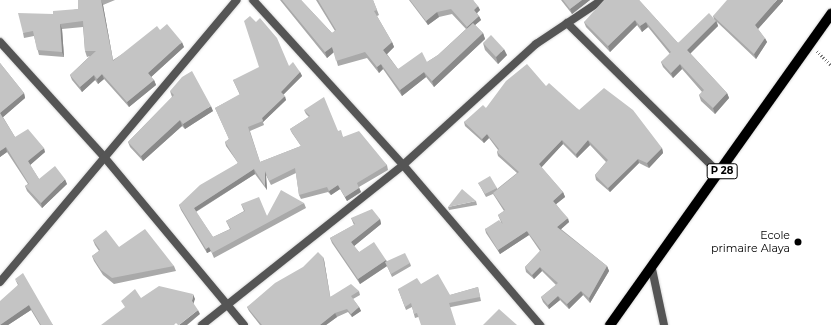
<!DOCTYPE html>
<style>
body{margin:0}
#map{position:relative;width:831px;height:325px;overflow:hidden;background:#fff;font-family:Montserrat,sans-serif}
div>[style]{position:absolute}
.path>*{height:2.5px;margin-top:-1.25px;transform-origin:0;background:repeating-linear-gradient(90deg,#777 0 1px,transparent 0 3px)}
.roads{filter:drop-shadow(0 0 1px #dbdbdb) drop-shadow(0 0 1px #dbdbdb)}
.street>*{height:8px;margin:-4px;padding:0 4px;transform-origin:4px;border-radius:4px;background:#555}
.primary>*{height:10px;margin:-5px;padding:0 5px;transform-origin:5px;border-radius:5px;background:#000}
.wall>*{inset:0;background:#a9a9a9}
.shaded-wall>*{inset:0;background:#898989}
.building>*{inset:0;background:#c4c4c4}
.dots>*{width:11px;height:11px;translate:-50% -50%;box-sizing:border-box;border:2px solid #fff;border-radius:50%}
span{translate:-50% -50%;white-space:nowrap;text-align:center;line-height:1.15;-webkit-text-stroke:3.5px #fff;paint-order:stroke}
.shield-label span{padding:1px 3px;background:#fff;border:1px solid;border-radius:3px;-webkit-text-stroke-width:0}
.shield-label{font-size:10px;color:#000;font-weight:700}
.poi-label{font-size:11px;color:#000}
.right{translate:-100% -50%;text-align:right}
</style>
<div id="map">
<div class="path">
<div style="left:817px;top:51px;width:20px;rotate:45deg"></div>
</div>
<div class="roads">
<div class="street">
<div style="left:253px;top:0;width:223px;rotate:47.7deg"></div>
<div style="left:403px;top:165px;width:211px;rotate:49.4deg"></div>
<div style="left:567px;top:23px;width:215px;rotate:44.6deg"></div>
<div style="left:0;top:42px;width:156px;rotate:47.8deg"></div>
<div style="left:105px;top:158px;width:217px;rotate:50.2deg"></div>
<div style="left:652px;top:269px;width:57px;rotate:77.9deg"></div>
<div style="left:0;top:282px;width:368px;rotate:-50deg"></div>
<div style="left:202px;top:325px;width:257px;rotate:-38.5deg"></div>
<div style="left:403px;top:165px;width:180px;rotate:-42.3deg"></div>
<div style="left:536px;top:44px;width:79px;rotate:-33.7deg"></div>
</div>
<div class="primary">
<div style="left:610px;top:325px;width:382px;rotate:-54.6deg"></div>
</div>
</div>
<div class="wall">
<div style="clip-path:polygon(78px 0,115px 0,103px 5px,113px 60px,160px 30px,184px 47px,151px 77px,154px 80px,156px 85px,129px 107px,104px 79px,98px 84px,95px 80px,82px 92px,72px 80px,70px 75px,90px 56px,87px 57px,85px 51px,83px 27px,62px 29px,64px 57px,39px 55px,34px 36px,24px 38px,23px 33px,53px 14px,78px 9px)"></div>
<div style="clip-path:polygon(280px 0,301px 0,332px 33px,335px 31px,316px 0,373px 0,379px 15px,377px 16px,392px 42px,394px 47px,387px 54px,398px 69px,427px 62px,438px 55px,466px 29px,452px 14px,439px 17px,428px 25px,409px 0,473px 0,480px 10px,477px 13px,481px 20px,475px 25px,483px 33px,485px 39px,434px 87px,426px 77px,402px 96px,383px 69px,379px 73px,367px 58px,338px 66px,334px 52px,327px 58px)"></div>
<div style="clip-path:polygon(561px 0,590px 0,572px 14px)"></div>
<div style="clip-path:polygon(639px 0,678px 43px,714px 19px,713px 16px,783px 1px,758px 29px,767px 42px,756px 59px,717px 22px,718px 26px,690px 53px,727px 93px,729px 98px,715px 114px,701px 101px,699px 95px,702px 92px,682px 69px,673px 78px,663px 67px,661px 62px,670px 54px,648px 27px,642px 32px,637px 25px,610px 52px,586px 27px,584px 22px)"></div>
<div style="clip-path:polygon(483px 43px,507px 55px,498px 64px,485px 50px)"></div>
<div style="clip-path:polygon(0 63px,24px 93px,25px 98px,3px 117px,15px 137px,45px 152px,30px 165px,39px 179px,67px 184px,42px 208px,27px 191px,25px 186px,28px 184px,7px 152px,0 157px)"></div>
<div style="clip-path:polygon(289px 66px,300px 72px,302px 76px,283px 95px,286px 100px,263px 122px,264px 125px,250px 131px,260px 162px,301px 146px,292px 133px,290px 129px,309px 117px,306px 114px,304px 110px,338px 131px,343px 137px,387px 165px,388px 170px,359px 187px,361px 192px,347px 201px,340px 189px,331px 195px,328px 192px,301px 199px,299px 195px,296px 173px,271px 185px,266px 175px,267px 190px,255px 174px,196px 212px,213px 237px,230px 229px,226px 221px,244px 211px,241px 204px,267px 216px,304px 203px,306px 208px,214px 258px,211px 251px,207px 253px,181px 210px,179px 205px,238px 163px,226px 146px,225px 142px,229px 139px,215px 108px,240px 95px,233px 80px)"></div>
<div style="clip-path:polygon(546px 86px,579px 110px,662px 148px,663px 153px,649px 168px,639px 163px,610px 192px,596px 180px,595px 175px,606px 162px,590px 145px,577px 158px,563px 144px,541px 167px,563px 192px,565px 197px,556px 204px,569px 222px,561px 229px,607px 266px,609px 271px,590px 303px,583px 295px,569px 309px,560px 300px,549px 309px,543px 302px,541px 297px,556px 285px,542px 271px,534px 279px,526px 272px,525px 267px,540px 251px,529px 235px,500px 254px,486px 233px,485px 229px,501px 222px,498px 215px,504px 211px,495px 197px,493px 194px,486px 197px,480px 186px,478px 183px,497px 188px,497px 189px,517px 173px,498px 156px,497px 152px,498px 150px,489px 138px,484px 143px,465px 126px,464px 122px,486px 108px)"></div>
<div style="clip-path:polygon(170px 91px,213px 111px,185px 129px,182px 126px,143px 161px,130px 147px,128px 142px,172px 97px)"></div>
<div style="clip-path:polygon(476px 201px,477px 205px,449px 210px,448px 207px)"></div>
<div style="clip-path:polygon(351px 218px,380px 219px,381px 224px,354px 246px,359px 252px,386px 260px,387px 262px,410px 263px,411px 266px,392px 277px,387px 266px,360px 284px,332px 243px,330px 238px,354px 225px)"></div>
<div style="clip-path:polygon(93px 240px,119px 247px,174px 266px,176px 271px,114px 284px,103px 275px,94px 261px,92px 256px,99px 251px,95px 245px)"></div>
<div style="clip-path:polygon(323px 257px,324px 260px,330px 297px,359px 291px,360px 295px,353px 299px,359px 307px,361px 311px,352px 317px,348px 312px,337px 317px,326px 325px,260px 325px,249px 311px,247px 307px)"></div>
<div style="clip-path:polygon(15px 279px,53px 325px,40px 325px,31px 310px,8px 325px,0 325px,18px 285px)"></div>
<div style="clip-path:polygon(421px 284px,450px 295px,478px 287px,481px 301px,451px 307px,415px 318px,412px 307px,406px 310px,398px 289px)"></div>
</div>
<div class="shaded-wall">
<div style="clip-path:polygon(101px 0,103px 5px,114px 66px,113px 61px)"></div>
<div style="clip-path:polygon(582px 0,590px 0,572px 14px,570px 9px)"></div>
<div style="clip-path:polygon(777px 0,783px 0,783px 1px,757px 30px,755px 25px)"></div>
<div style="clip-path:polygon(478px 6px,480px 10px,476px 14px,474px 10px)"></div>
<div style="clip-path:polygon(437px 12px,439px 17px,428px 25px,426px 21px)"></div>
<div style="clip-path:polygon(479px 16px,481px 20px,468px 31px,467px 27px)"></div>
<div style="clip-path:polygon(635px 20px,637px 25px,610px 52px,608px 46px)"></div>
<div style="clip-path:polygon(716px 21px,718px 26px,689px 55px,687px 50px)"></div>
<div style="clip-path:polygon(646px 22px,648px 27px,642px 32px,640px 26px)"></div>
<div style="clip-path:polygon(60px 24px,62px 29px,64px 57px,62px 52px)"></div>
<div style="clip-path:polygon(483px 33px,485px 39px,434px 87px,432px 81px)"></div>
<div style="clip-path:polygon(765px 38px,767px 42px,756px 59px,754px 54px)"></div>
<div style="clip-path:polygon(182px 42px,184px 47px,150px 78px,148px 73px)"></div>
<div style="clip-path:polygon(392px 42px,394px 47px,385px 56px,383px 50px)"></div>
<div style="clip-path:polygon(332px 47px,334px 52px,327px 58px,325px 52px)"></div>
<div style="clip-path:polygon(504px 49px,507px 55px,498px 64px,496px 57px)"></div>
<div style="clip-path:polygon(381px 64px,383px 69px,379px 73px,377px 67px)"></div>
<div style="clip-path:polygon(680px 64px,682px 69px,673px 78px,671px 73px)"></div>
<div style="clip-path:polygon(300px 72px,302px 76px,282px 96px,281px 92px)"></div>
<div style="clip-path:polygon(424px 72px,426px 77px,402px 96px,400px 90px)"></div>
<div style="clip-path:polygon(102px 74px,104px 79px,98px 84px,97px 79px)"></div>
<div style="clip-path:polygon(94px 75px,95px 80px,82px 92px,80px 87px)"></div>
<div style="clip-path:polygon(154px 80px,156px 85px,129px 107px,127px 102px)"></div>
<div style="clip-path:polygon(24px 93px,25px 98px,2px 118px,0 113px)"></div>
<div style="clip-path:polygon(727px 93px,729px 98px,715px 114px,713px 108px)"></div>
<div style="clip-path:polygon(285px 96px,286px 100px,263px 122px,262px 118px)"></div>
<div style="clip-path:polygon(211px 106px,213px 111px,185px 129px,183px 124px)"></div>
<div style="clip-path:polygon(180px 120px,182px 126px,143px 161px,141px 156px)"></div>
<div style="clip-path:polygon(487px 134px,489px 138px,484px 143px,482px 139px)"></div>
<div style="clip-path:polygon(562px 140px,563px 144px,540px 169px,539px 164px)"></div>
<div style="clip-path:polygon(588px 140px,590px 145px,577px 158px,576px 154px)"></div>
<div style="clip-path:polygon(6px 147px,7px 152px,0 157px,0 151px)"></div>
<div style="clip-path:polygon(44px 148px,45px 152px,29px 166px,28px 161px)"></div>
<div style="clip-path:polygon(662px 148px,663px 153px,649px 168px,647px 163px)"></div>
<div style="clip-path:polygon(638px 159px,639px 163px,610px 192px,608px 188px)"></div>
<div style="clip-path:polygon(254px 169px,255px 174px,195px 212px,194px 208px)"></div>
<div style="clip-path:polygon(265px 171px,266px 175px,267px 190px,265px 186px)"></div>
<div style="clip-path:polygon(65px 179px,67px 184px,42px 208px,41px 203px)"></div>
<div style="clip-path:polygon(338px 185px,340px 189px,331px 195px,329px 191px)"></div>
<div style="clip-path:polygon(359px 188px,361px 192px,347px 201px,345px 197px)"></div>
<div style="clip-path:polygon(563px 192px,565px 197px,555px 205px,553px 201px)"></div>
<div style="clip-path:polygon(568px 218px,569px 222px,559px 231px,557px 227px)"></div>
<div style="clip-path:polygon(380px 219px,381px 224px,353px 247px,351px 242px)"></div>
<div style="clip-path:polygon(527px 231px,529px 235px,500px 254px,498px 250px)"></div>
<div style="clip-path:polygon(209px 247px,211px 251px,207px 253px,206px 249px)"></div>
<div style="clip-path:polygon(323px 257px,324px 260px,331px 301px,330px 297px)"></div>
<div style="clip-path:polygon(386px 260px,388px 265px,385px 262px,387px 266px,360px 284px,358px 279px)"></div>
<div style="clip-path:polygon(607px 266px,609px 271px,590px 303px,589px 298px)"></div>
<div style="clip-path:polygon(540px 267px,542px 271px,534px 279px,532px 275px)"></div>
<div style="clip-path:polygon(581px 291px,583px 295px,569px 309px,567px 304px)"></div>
<div style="clip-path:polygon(193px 294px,195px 299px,193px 305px,192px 301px)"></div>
<div style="clip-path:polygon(558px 296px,560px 300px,549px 309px,548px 305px)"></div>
<div style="clip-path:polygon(29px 305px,31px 310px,8px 325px,0 325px)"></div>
<div style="clip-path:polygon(359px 307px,361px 311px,352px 317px,351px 314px)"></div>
<div style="clip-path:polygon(198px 310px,200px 314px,187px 325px,179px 325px)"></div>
<div style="clip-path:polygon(335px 313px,337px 317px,326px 325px,320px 325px)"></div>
</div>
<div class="building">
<div style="clip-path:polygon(78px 0,101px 0,113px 61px,157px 26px,160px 30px,167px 24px,182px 42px,148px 73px,154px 80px,127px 102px,102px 74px,97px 79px,94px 75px,80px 87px,70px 75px,96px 51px,85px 51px,83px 21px,60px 24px,62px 52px,37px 50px,33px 31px,23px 33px,18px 13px,53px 14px,53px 11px,78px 9px)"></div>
<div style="clip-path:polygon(282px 0,301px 0,332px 33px,336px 30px,318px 0,373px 0,377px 10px,374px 11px,392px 42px,383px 50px,398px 69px,422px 52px,427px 62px,438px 55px,473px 23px,483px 33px,432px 81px,424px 72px,400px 90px,381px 64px,377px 67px,365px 52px,336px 61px,332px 47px,325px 52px)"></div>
<div style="clip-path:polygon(410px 0,473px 0,478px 6px,474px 10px,479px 16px,467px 27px,451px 9px,437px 12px,426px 21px)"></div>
<div style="clip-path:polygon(563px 0,582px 0,570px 9px)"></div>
<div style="clip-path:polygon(604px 0,639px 0,678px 43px,709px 13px,716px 21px,687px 50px,727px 93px,713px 108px,699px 95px,704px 90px,680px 64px,671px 73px,661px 62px,671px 52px,646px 22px,640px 26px,635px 20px,608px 46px,584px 22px)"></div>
<div style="clip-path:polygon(727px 0,777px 0,755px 25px,765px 38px,754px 54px,713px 16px)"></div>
<div style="clip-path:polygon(250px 16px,256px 22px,260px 18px,277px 38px,289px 66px,293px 62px,300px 72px,281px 92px,285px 96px,262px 118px,263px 121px,248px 127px,260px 162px,301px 146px,290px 129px,310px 116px,304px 110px,324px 97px,338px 131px,341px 130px,343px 137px,359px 131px,387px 165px,357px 183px,359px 188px,345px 197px,338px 185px,329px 191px,327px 187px,299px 195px,295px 168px,269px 181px,265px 171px,265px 186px,254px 169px,194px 208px,213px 237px,231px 229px,226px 221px,245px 211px,241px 204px,259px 197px,267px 216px,281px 190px,304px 203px,212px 253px,209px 247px,206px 249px,179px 205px,200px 185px,238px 163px,225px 142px,229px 139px,215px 108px,240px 94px,233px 80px,259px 67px,244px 21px)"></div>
<div style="clip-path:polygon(491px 35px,504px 49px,496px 57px,483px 43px)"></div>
<div style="clip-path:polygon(0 63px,24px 93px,0 113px,15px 137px,28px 129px,44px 148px,28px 161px,39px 179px,55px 166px,65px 179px,41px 203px,25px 186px,29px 184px,6px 147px,0 151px)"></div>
<div style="clip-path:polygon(527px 64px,546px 86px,549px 83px,579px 110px,604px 88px,633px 110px,662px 148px,647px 163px,638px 159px,608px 188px,595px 175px,608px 160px,588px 140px,576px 154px,562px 140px,539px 164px,563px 192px,553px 201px,568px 218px,557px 227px,607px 266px,589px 298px,581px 291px,567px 304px,558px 296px,548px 305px,541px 297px,558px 283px,540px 267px,532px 275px,525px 267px,541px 250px,527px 231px,498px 250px,485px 229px,499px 220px,503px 224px,498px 215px,505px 210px,493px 193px,519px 172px,497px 152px,499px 149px,487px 134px,482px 139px,464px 122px,483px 105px,486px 108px,506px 81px)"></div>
<div style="clip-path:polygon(192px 71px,211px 106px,183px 124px,180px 120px,141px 156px,128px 142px,174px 95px,170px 91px,182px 77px)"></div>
<div style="clip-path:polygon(490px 176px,497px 188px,485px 194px,478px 183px)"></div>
<div style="clip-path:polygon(462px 189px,476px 201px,448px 207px)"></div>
<div style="clip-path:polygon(372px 209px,380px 219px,351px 242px,359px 252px,374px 242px,386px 260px,358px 279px,330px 238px,355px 224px,351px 218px)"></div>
<div style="clip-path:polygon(145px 229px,174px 266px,112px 278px,101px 270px,92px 256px,100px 250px,93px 240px,106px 230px,119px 247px)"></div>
<div style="clip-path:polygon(318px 252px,323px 257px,330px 297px,351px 284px,359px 291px,351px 296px,359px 307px,351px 314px,347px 309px,335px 313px,320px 325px,262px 325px,247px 307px,275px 283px,303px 267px)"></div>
<div style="clip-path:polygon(405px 253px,410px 263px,391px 274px,385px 262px)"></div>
<div style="clip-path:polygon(23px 273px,53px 325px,41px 325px,29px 305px,0 325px,0 301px,19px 284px,15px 279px)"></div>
<div style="clip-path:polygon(438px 274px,450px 295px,478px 287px,480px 297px,449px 303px,456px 325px,421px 325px,417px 313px,414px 314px,411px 303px,405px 307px,398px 289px,417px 278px,421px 284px)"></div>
<div style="clip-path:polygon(159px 286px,193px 294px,192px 301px,198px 310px,179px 325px,178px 325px,176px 323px,174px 325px,101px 325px,125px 307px,121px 301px,135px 289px,141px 298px)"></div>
<div style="clip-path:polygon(499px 309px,517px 325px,483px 325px)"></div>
</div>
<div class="dots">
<div style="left:798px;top:242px;background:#000"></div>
</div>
<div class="shield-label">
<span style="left:722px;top:171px">P 28</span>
</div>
<div class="poi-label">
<span class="right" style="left:790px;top:242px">Ecole<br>primaire Alaya</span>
</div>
</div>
